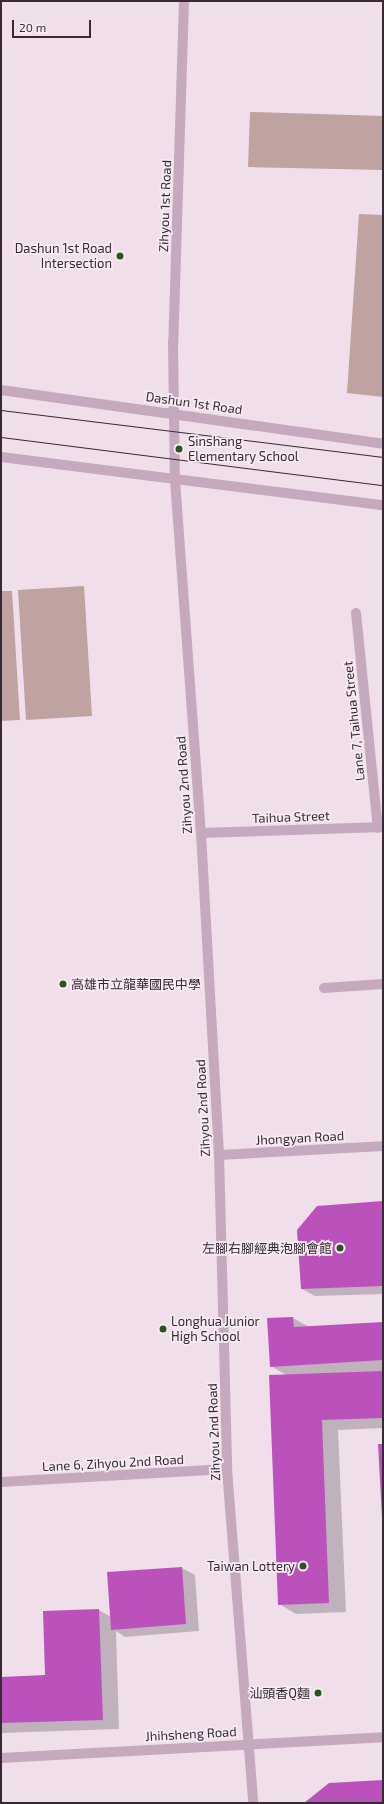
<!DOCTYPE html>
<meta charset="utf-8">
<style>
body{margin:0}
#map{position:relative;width:384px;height:1804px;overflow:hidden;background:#f0dfeb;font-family:"Exo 2","Noto Sans TC",sans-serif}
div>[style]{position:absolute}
.green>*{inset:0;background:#bea3a0}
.shadow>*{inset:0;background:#0003}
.building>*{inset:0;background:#bb52bb}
.service>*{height:10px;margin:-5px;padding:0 5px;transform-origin:5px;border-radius:5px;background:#c5a9bf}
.minor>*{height:10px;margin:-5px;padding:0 5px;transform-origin:5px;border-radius:5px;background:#c5a9bf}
.tertiary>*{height:10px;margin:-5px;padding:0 5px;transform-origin:5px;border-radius:5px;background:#c5a9bf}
.tram>*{height:1px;margin:-0.5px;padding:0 0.5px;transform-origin:0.5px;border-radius:0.5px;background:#362a35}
.dots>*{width:11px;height:11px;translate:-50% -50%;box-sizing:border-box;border:2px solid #f8ebf4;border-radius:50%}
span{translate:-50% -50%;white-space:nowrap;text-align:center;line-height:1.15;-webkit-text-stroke:3.5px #f8ebf4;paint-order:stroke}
.street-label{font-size:13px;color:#362a35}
.poi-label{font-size:13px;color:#362a35}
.right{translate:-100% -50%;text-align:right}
.left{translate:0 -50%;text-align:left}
.frame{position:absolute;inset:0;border:2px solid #362a35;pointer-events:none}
.scale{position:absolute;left:12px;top:20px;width:79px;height:18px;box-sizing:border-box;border:2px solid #362a35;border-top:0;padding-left:5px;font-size:12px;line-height:14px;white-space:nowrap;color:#362a35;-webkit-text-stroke:3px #f8ebf4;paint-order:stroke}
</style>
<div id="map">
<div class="green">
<div style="clip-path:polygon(250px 112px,383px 116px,383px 170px,248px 167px)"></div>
<div style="clip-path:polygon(359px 214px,383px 215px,383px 397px,347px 393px)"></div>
<div style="clip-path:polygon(84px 586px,92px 716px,26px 720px,18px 590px)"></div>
<div style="clip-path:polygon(1px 591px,12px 591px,20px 720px,1px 721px)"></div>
</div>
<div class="shadow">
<div style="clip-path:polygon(383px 1202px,383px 1294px,315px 1296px,302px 1289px)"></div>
<div style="clip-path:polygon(293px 1318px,309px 1327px,383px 1323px,383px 1428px,338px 1430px,346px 1612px,296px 1614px,279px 1604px,288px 1376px,271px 1366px)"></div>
<div style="clip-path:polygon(182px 1568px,195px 1575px,199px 1631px,125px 1637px,116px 1631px,119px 1729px,1px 1733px,1px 1678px,46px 1676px,99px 1610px,111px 1617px)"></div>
</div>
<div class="building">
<div style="clip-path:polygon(383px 1201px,383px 1286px,301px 1289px,297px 1230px,317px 1206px)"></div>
<div style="clip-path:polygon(293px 1317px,294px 1327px,383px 1322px,383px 1360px,270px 1367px,267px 1318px)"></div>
<div style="clip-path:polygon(383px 1371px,383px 1418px,322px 1420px,329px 1603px,278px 1605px,269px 1375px)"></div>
<div style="clip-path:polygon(378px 1444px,383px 1444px,383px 1517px,382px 1517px)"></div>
<div style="clip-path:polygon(182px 1567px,186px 1624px,111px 1630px,107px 1572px)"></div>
<div style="clip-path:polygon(99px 1609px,103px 1720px,1px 1723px,1px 1677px,45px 1675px,43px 1611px)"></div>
<div style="clip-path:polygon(383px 1780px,383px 1803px,304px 1803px,329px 1783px)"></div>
</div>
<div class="service">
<div style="left:356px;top:613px;width:216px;rotate:84.2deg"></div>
<div style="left:324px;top:988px;width:59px;rotate:-3.9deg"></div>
<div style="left:1px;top:1482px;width:226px;rotate:-3.3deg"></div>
</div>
<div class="minor">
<div style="left:201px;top:833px;width:182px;rotate:-1.9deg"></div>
<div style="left:219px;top:1155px;width:164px;rotate:-3.1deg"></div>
<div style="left:1px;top:1758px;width:383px;rotate:-3.1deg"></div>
</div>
<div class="tertiary">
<div style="left:184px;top:1px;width:341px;rotate:91.8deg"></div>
<div style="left:173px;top:342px;width:138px;rotate:89.2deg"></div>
<div style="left:175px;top:480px;width:354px;rotate:85.8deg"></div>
<div style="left:201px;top:833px;width:323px;rotate:86.8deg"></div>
<div style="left:219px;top:1155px;width:314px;rotate:88.5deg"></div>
<div style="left:227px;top:1469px;width:335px;rotate:85.5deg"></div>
<div style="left:1px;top:390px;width:386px;rotate:8deg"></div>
<div style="left:1px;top:457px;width:385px;rotate:7.2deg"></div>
</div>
<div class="tram">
<div style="left:1px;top:410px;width:385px;rotate:7deg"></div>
<div style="left:1px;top:437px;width:385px;rotate:7.2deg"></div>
</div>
<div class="dots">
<div style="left:120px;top:256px;background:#2c5423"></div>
<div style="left:179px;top:449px;background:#2c5423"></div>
<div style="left:63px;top:984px;background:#2c5423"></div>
<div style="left:340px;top:1248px;background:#2c5423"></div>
<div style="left:163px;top:1329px;background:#2c5423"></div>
<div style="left:303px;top:1566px;background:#2c5423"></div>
<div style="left:318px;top:1693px;background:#2c5423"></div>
</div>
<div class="street-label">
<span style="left:165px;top:206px;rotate:-88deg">Zihyou 1st Road</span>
<span style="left:194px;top:403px;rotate:8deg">Dashun 1st Road</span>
<span style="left:354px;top:721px;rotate:-96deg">Lane 7, Taihua Street</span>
<span style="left:184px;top:785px;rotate:-94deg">Zihyou 2nd Road</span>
<span style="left:291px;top:817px;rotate:-2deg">Taihua Street</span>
<span style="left:203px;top:1108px;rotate:-93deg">Zihyou 2nd Road</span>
<span style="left:300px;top:1138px;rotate:-3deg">Jhongyan Road</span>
<span style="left:214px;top:1432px;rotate:-92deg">Zihyou 2nd Road</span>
<span style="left:113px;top:1463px;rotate:-3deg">Lane 6, Zihyou 2nd Road</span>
<span style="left:191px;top:1734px;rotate:-3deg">Jhihsheng Road</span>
</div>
<div class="poi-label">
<span class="right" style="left:112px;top:256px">Dashun 1st Road<br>Intersection</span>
<span class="left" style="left:188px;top:449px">Sinshang<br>Elementary School</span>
<span class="left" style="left:71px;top:984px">高雄市立龍華國民中學</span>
<span class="right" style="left:332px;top:1248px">左腳右腳經典泡腳會館</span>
<span class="left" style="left:171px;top:1329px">Longhua Junior<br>High School</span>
<span class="right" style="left:295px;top:1566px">Taiwan Lottery</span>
<span class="right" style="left:310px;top:1693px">汕頭香Q麵</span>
</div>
<div class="frame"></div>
<div class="scale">20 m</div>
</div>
